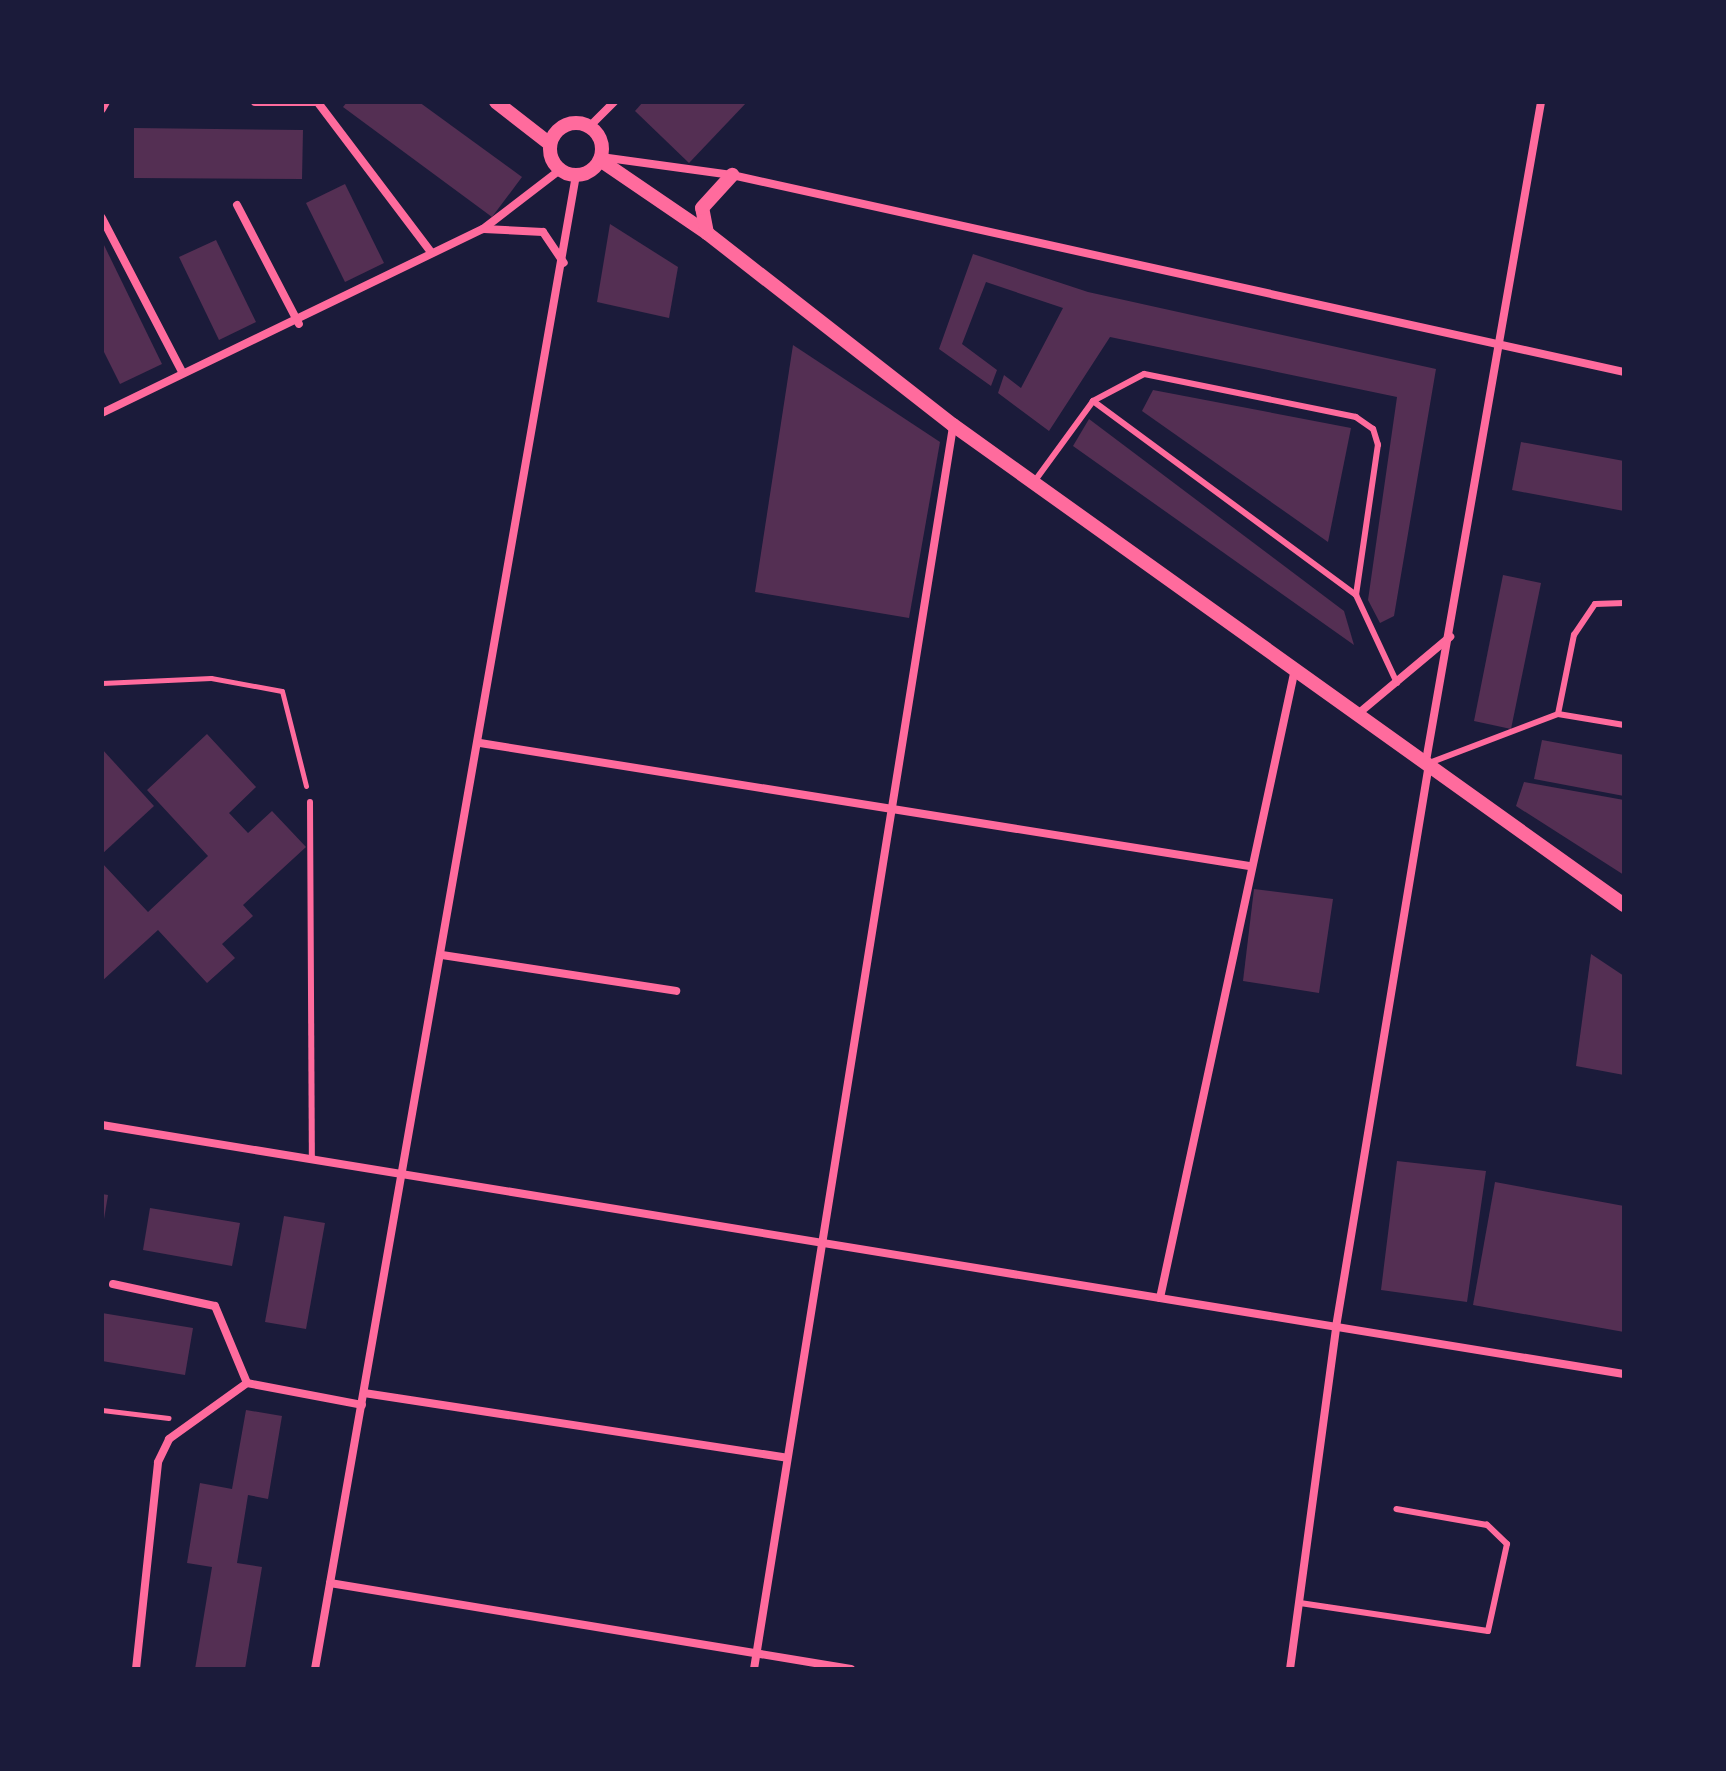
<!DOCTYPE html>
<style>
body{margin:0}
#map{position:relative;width:1726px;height:1771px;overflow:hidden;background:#1b1b3a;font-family:"Open Sans",sans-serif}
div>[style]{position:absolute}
.building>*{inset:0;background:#542f53}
.path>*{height:5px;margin:-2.5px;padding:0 2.5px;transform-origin:2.5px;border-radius:2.5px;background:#ff6b9d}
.service>*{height:6px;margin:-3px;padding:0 3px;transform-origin:3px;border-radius:3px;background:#ff6b9d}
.minor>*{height:8px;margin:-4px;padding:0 4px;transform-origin:4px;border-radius:4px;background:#ff6b9d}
.tertiary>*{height:14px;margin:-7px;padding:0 7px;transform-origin:7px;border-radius:7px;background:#ff6b9d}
.tertiary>.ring{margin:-7px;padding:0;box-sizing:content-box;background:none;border:14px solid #ff6b9d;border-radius:50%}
span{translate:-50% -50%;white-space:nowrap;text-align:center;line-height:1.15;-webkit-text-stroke:8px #1b1b3a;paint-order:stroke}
.frame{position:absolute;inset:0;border:104px solid #1b1b3a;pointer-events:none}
</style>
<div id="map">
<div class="building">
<div style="clip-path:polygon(347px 102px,419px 102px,522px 177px,492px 217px,343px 107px)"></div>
<div style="clip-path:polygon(643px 102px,747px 102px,689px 163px,635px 111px)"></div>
<div style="clip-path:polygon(134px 128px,303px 130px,302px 179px,134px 178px)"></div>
<div style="clip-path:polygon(345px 184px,384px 263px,345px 282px,306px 203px)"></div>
<div style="clip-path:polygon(610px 224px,678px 267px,669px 318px,597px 302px)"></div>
<div style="clip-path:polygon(216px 240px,256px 322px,219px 340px,179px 257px)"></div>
<div style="clip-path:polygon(102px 241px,162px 364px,120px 384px,102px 348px)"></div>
<div style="clip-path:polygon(973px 254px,1088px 292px,1436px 369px,1394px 616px,1380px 623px,1368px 600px,1397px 397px,1110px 337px,1049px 431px,998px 393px,1004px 375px,1021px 388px,1063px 308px,986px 282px,962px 344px,997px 370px,991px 386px,939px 349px)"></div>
<div style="clip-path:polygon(793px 345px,940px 442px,909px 618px,755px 592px)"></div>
<div style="clip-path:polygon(1153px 390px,1351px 428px,1328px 542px,1142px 411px)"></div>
<div style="clip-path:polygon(1089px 419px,1344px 611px,1354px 645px,1073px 446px)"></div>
<div style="clip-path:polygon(1521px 442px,1624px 461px,1624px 511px,1512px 490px)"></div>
<div style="clip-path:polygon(1503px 575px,1541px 583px,1511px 729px,1474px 721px)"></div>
<div style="clip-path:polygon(207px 734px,256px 787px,229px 813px,248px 833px,272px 811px,306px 847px,243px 905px,253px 916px,222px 944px,235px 958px,207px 983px,158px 930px,102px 981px,102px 863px,148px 912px,208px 856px,147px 790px)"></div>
<div style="clip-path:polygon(1542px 740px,1624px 755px,1624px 796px,1534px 779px)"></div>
<div style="clip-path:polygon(102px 749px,154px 806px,102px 854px)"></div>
<div style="clip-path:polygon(1524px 782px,1624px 800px,1624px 875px,1516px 806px)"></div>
<div style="clip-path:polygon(1254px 889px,1333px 899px,1319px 993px,1243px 981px)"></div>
<div style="clip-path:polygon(1591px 954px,1624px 976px,1624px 1075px,1576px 1066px)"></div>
<div style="clip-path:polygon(1397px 1161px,1486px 1171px,1467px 1302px,1381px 1290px)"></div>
<div style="clip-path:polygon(1495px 1182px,1624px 1206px,1624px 1332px,1473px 1305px)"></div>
<div style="clip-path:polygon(102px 1194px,108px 1195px,104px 1219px,102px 1219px)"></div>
<div style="clip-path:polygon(150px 1208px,240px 1223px,232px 1266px,143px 1250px)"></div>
<div style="clip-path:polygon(284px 1216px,325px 1223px,306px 1329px,265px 1322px)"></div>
<div style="clip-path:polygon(102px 1313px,193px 1328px,185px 1375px,102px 1361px)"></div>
<div style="clip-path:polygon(246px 1410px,282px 1416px,268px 1499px,248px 1495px,237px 1563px,262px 1567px,245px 1669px,195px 1669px,212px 1567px,187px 1563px,200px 1483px,232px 1489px)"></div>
</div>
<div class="path">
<div style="left:102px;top:683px;width:109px;rotate:-2.6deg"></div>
<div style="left:211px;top:678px;width:72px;rotate:10.4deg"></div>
<div style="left:282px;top:691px;width:98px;rotate:75.8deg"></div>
<div style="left:102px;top:1410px;width:67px;rotate:6.8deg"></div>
</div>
<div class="service">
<div style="left:1034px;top:482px;width:100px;rotate:-53.9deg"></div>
<div style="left:1356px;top:595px;width:152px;rotate:-81.7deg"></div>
<div style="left:1378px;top:445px;width:17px;rotate:-107deg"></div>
<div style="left:1373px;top:429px;width:21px;rotate:-145deg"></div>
<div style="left:1356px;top:417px;width:216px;rotate:-168.5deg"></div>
<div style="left:1144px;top:374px;width:58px;rotate:152.1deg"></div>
<div style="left:1093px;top:401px;width:327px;rotate:36.4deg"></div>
<div style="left:1356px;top:595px;width:97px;rotate:65deg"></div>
<div style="left:1558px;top:714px;width:81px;rotate:-78.6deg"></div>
<div style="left:1574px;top:635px;width:37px;rotate:-56deg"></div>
<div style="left:1595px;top:604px;width:29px;rotate:-2deg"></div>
<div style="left:1429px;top:763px;width:138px;rotate:-20.8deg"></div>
<div style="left:1558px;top:714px;width:67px;rotate:9.5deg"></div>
<div style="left:310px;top:802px;width:357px;rotate:89.7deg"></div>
<div style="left:1300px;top:1603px;width:190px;rotate:8.5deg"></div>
<div style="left:1488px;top:1631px;width:89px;rotate:-77.7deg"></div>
<div style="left:1507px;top:1544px;width:28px;rotate:-136deg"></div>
<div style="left:1487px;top:1525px;width:92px;rotate:-170deg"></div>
</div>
<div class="minor">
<div style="left:255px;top:102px;width:65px"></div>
<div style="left:319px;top:104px;width:184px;rotate:52.9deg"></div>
<div style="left:102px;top:109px;width:8px;rotate:-60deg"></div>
<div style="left:590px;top:126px;width:34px;rotate:-45deg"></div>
<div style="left:601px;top:157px;width:132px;rotate:7.8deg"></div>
<div style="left:732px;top:175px;width:913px;rotate:12.45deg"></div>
<div style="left:237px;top:205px;width:134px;rotate:62.5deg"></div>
<div style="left:102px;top:218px;width:174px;rotate:62.5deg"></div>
<div style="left:484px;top:229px;width:59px;rotate:2.9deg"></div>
<div style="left:543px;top:232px;width:37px;rotate:56deg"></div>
<div style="left:102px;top:413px;width:423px;rotate:-25.8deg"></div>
<div style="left:483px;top:229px;width:97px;rotate:-37.5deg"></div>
<div style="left:1359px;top:713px;width:119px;rotate:-39.9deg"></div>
<div style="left:480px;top:743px;width:779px;rotate:9.09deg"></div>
<div style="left:1426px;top:761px;width:669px;rotate:-80.1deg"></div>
<div style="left:442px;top:955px;width:237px;rotate:8.7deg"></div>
<div style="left:102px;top:1125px;width:1542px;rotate:9.29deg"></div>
<div style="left:113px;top:1284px;width:104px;rotate:12.2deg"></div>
<div style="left:215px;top:1306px;width:83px;rotate:67.4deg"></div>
<div style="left:1160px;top:1298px;width:643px;rotate:-77.89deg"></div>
<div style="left:364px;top:1393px;width:428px;rotate:8.7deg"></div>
<div style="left:330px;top:1583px;width:528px;rotate:9.37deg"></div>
<div style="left:136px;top:1669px;width:208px;rotate:-83.9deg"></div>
<div style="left:158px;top:1462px;width:25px;rotate:-64deg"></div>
<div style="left:169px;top:1439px;width:96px;rotate:-35.7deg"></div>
<div style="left:247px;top:1383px;width:117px;rotate:10.8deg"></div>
<div style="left:315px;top:1669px;width:1517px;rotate:-80.09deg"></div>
<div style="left:754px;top:1669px;width:1259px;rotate:-80.9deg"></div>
<div style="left:1290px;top:1669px;width:345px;rotate:-82.3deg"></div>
<div style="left:1336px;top:1327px;width:571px;rotate:-80.62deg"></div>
</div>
<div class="tertiary">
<div style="left:496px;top:102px;width:68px;rotate:37.9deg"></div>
<div class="ring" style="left:550px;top:123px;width:38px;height:38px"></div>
<div style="left:600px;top:160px;width:130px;rotate:34.3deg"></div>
<div style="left:707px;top:233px;width:312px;rotate:38deg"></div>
<div style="left:953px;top:425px;width:825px;rotate:35.58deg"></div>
<div style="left:707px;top:233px;width:25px;rotate:-101deg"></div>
<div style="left:702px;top:208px;width:45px;rotate:-47.7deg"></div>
</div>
<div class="frame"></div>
</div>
